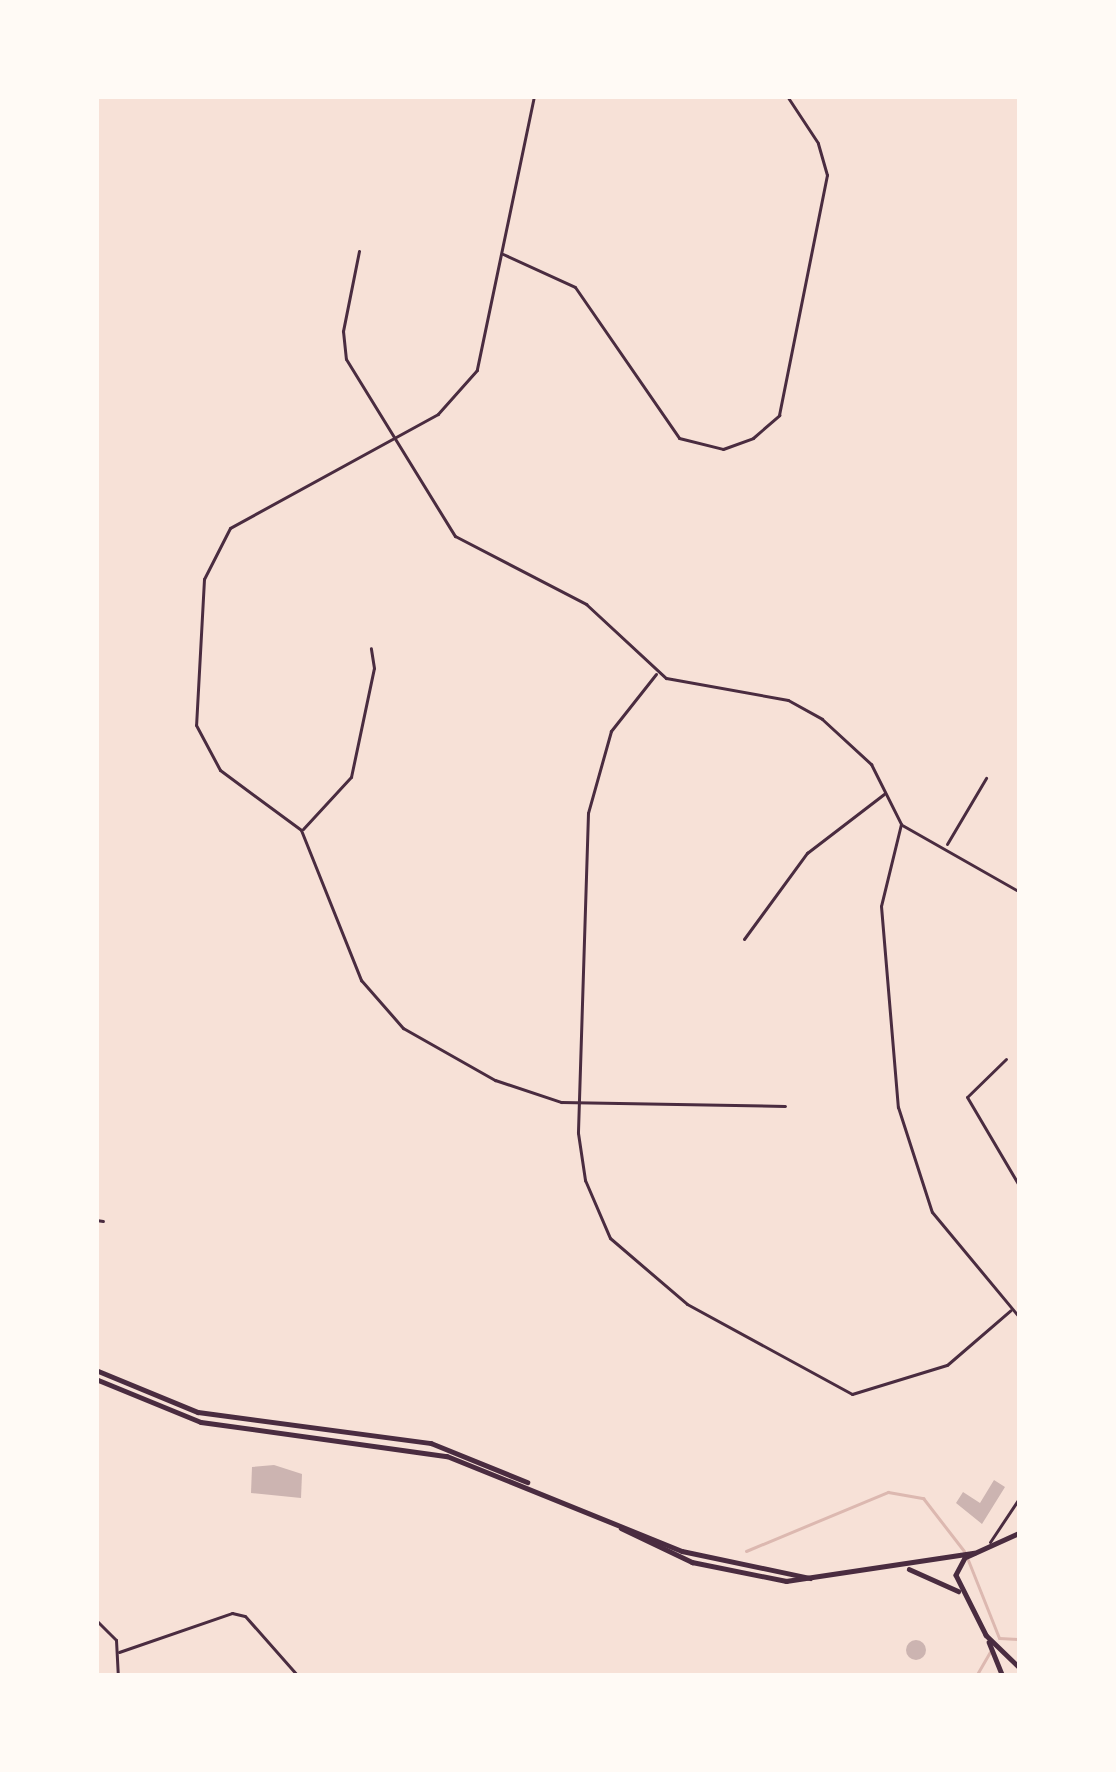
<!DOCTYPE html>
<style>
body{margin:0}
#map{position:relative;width:1116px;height:1772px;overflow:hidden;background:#f7e1d7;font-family:"DM Sans",sans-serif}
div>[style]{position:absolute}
.stream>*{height:3px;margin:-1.5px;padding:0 1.5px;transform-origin:1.5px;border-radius:1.5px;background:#dcb8b0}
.building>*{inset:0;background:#ccb4b1}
.round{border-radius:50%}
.minor>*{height:3px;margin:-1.5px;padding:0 1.5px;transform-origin:1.5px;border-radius:1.5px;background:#4a2c40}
.tertiary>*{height:3px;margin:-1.5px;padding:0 1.5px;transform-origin:1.5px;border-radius:1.5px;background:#4a2c40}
.secondary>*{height:4.5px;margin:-2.25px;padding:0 2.25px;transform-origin:2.25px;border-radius:2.25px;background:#4a2c40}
span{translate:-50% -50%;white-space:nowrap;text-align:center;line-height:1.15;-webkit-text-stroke:12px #fffaf5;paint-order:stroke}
.frame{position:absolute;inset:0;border:99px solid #fffaf5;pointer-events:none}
</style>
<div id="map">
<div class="stream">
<div style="left:746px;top:1551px;width:154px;rotate:-22.6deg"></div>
<div style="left:888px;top:1492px;width:36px;rotate:10deg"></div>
<div style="left:923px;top:1498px;width:67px;rotate:52.3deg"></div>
<div style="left:968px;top:1560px;width:84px;rotate:68.3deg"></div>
<div style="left:999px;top:1638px;width:21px;rotate:3deg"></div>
<div style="left:976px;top:1676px;width:28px;rotate:-60deg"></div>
</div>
<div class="building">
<div style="clip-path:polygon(274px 1465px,302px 1474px,301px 1498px,251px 1493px,252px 1467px)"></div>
<div style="clip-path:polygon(994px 1480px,1005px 1487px,982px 1524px,956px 1503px,963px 1492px,980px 1503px)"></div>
<div class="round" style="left:906px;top:1640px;width:20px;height:20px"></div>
</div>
<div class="minor">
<div style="left:534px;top:96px;width:280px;rotate:101.8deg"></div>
<div style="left:477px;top:370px;width:59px;rotate:131.6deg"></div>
<div style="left:438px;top:414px;width:237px;rotate:151.3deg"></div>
<div style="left:230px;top:528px;width:57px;rotate:117deg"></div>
<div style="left:204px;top:579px;width:146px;rotate:93.1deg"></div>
<div style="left:196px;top:725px;width:51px;rotate:61.9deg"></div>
<div style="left:220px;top:770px;width:101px;rotate:36.5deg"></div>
<div style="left:301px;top:830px;width:162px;rotate:68.2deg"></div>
<div style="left:361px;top:980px;width:64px;rotate:48.8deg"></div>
<div style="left:403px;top:1028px;width:106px;rotate:29.5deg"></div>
<div style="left:495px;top:1080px;width:70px;rotate:18.4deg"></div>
<div style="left:561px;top:1102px;width:224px;rotate:1deg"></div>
<div style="left:359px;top:251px;width:82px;rotate:101.3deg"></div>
<div style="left:343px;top:331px;width:28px;rotate:84deg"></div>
<div style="left:346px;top:359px;width:208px;rotate:58.4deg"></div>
<div style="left:455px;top:536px;width:148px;rotate:27.4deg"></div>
<div style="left:586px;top:604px;width:109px;rotate:42.8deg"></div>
<div style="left:666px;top:678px;width:124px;rotate:10.2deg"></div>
<div style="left:788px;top:700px;width:39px;rotate:29deg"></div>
<div style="left:822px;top:719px;width:67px;rotate:42.6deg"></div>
<div style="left:871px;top:764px;width:67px;rotate:63.4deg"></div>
<div style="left:901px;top:824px;width:84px;rotate:103.7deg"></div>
<div style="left:881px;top:906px;width:202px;rotate:85.2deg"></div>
<div style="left:898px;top:1107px;width:110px;rotate:72.1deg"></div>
<div style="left:932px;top:1212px;width:138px;rotate:50.3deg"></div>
<div style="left:503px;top:254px;width:79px;rotate:24.6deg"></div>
<div style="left:575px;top:287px;width:183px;rotate:55.4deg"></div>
<div style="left:679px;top:438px;width:45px;rotate:14deg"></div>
<div style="left:723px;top:449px;width:32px;rotate:-20deg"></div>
<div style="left:753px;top:438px;width:35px;rotate:-41deg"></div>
<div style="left:779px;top:415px;width:245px;rotate:-78.7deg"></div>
<div style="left:827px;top:175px;width:33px;rotate:-106deg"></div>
<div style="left:818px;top:143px;width:56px;rotate:-123.4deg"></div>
<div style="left:656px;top:674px;width:73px;rotate:128.3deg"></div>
<div style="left:611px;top:731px;width:85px;rotate:105.7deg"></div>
<div style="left:588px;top:813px;width:320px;rotate:91.8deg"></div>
<div style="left:578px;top:1133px;width:48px;rotate:81.5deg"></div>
<div style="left:585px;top:1180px;width:63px;rotate:66.7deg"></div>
<div style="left:610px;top:1238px;width:101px;rotate:40.6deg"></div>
<div style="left:687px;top:1304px;width:188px;rotate:28.6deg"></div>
<div style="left:852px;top:1394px;width:99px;rotate:-17deg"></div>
<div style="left:947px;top:1365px;width:84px;rotate:-40.7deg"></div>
<div style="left:902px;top:825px;width:136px;rotate:29.6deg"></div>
<div style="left:303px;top:829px;width:71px;rotate:-47.3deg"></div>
<div style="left:351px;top:777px;width:111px;rotate:-78.1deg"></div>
<div style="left:374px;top:668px;width:20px;rotate:-99deg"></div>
<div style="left:947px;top:844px;width:77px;rotate:-59.4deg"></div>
<div style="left:744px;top:939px;width:107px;rotate:-53.8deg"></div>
<div style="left:807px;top:853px;width:97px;rotate:-37.5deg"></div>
<div style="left:1006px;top:1059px;width:54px;rotate:135.7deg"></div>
<div style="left:967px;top:1097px;width:104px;rotate:59.5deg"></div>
<div style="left:96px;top:1220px;width:7px;rotate:8deg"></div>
<div style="left:119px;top:1652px;width:120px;rotate:-19deg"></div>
<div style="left:232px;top:1613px;width:13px;rotate:13deg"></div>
<div style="left:245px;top:1616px;width:80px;rotate:48.5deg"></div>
</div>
<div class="tertiary">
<div style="left:990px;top:1542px;width:54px;rotate:-56.3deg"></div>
<div style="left:96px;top:1620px;width:28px;rotate:45deg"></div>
<div style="left:116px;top:1640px;width:36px;rotate:87deg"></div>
</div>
<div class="secondary">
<div style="left:96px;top:1370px;width:110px;rotate:22.4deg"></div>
<div style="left:198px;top:1412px;width:235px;rotate:7.6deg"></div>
<div style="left:431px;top:1443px;width:104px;rotate:22.1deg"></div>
<div style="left:96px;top:1379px;width:113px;rotate:22.3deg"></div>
<div style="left:201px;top:1422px;width:248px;rotate:7.9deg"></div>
<div style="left:447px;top:1456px;width:253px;rotate:22deg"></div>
<div style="left:682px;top:1551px;width:131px;rotate:11.9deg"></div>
<div style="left:621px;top:1528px;width:79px;rotate:25.6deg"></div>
<div style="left:692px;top:1562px;width:96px;rotate:11.4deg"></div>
<div style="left:786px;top:1581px;width:190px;rotate:-8.5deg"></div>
<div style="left:1020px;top:1533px;width:60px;rotate:155.6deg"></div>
<div style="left:965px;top:1558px;width:19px;rotate:118deg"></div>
<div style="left:956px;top:1575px;width:67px;rotate:63.4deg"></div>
<div style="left:986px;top:1635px;width:47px;rotate:44.1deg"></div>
<div style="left:909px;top:1569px;width:54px;rotate:24.2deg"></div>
<div style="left:989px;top:1642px;width:37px;rotate:68deg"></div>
</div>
<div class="frame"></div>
</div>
